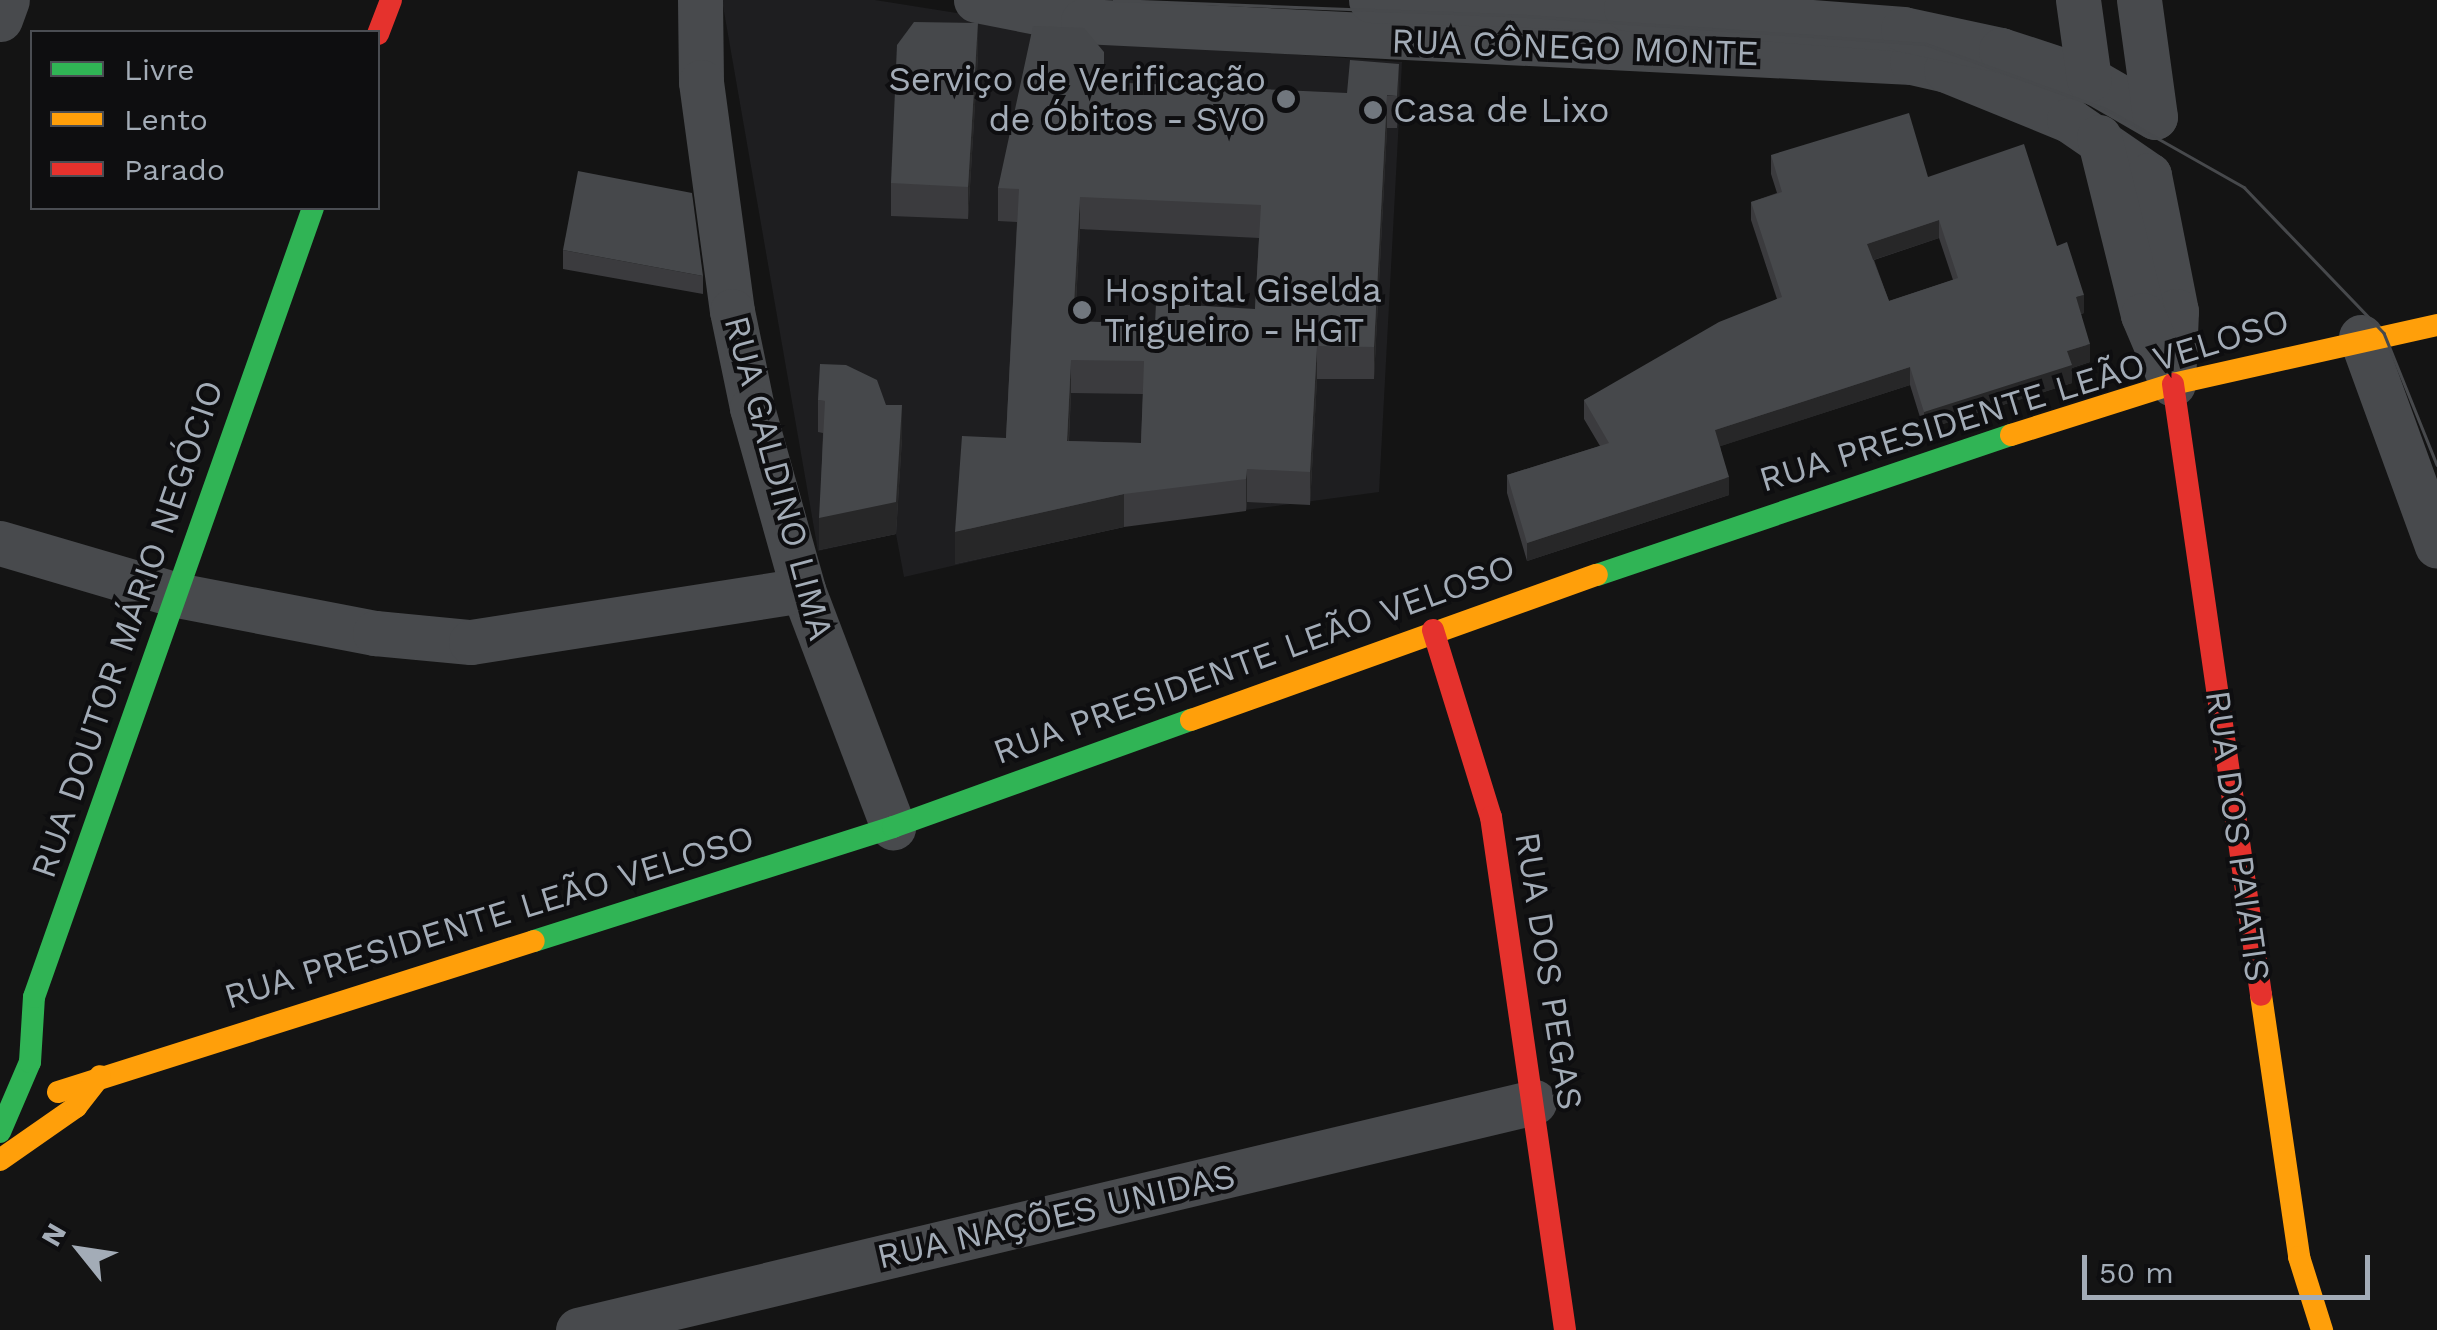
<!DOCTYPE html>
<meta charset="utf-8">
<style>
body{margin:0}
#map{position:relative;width:2437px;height:1330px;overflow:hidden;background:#141414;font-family:"Work Sans",sans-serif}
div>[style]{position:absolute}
.built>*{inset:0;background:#1e1e20}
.street>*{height:45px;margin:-22.5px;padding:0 22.5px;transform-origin:22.5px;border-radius:22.5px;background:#484a4d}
.fast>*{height:22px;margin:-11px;padding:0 11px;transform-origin:11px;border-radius:11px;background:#30b455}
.slow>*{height:22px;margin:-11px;padding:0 11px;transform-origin:11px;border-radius:11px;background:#ff9f0a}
.jam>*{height:22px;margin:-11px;padding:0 11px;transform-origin:11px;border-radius:11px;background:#e5322d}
.tram>*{height:2.5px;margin:-1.25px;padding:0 1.25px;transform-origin:1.25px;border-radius:1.25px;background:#47494c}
.wall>*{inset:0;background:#3b3b3e}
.shaded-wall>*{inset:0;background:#272728}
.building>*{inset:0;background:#46484b}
.dots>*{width:28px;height:28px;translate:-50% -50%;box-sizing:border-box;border:5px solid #0e0e10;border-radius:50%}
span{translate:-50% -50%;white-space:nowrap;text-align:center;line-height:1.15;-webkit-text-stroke:8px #0e0e10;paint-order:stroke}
.street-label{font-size:35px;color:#a3acb7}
.poi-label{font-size:35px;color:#a3acb7}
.right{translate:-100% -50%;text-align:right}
.left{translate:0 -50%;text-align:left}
.legend{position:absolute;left:30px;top:30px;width:350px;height:180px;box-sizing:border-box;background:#0e0e10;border:2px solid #4a4d53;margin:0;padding:12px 18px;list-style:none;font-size:30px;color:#a3acb7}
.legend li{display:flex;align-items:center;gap:20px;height:50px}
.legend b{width:50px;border:2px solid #4a4d53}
.north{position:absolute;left:30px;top:1200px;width:100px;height:100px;-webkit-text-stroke:8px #0e0e10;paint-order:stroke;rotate:300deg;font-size:28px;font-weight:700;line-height:40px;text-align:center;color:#a3acb7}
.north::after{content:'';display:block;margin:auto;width:35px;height:45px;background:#a3acb7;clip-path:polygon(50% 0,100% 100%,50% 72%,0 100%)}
.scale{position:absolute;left:2082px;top:1255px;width:288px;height:45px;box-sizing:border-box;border:5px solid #a3acb7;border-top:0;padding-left:12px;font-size:30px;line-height:35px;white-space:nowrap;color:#a3acb7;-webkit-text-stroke:8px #0e0e10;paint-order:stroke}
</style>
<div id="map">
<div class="built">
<div style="clip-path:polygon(722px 0,875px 0,1157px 45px,1402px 62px,1379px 492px,1126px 526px,904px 577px,896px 534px,818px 551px)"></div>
</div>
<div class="street">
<div style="left:700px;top:0;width:82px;rotate:89.3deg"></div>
<div style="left:701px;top:82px;width:231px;rotate:82.3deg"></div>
<div style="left:732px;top:311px;width:99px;rotate:78.3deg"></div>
<div style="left:752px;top:408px;width:189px;rotate:74.3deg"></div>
<div style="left:803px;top:590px;width:254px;rotate:69.2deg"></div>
<div style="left:976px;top:0;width:109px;rotate:11.1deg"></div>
<div style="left:1083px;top:21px;width:830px;rotate:2.83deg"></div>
<div style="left:1912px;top:62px;width:35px;rotate:13deg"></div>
<div style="left:1946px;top:70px;width:133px;rotate:22.1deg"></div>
<div style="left:2069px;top:120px;width:97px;rotate:34.5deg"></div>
<div style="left:2149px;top:175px;width:139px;rotate:78.8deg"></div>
<div style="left:2176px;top:311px;width:73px;rotate:92.4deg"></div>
<div style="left:1371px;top:0;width:255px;rotate:1.8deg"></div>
<div style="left:1626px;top:8px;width:278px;rotate:4.3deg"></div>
<div style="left:1903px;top:29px;width:100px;rotate:12.1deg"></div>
<div style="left:2001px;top:50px;width:93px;rotate:18.2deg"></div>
<div style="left:2089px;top:79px;width:76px;rotate:29.9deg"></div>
<div style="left:2078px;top:0;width:80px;rotate:82.1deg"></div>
<div style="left:2139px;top:0;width:118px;rotate:82.2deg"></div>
<div style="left:0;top:19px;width:20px;rotate:-70deg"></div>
<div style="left:2099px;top:137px;width:183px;rotate:76.1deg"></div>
<div style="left:2143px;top:315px;width:64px;rotate:67deg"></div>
<div style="left:2361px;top:337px;width:222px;rotate:70deg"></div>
<div style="left:0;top:543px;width:184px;rotate:16.4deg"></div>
<div style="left:177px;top:595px;width:202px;rotate:10.9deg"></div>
<div style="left:375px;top:633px;width:96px;rotate:5.4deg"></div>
<div style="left:471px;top:642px;width:336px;rotate:-8.9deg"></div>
<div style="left:578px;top:1330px;width:983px;rotate:-13.41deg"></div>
</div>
<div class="fast">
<div style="left:1597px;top:575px;width:437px;rotate:-18.7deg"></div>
<div style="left:534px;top:941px;width:377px;rotate:-17.6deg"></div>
<div style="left:893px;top:827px;width:317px;rotate:-19.8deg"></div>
<div style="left:0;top:1132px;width:76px;rotate:-66.8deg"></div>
<div style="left:30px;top:1062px;width:65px;rotate:-86.5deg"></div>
<div style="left:34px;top:997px;width:837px;rotate:-70.53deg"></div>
</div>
<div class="slow">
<div style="left:2011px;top:435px;width:170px;rotate:-17.5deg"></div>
<div style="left:2173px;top:384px;width:271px;rotate:-12.6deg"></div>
<div style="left:1191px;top:720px;width:431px;rotate:-19.7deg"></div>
<div style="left:2261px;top:995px;width:265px;rotate:81.7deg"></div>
<div style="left:2299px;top:1257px;width:77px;rotate:72.5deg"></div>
<div style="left:58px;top:1092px;width:499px;rotate:-17.6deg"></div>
<div style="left:0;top:1160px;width:93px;rotate:-34.9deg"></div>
<div style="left:76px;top:1107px;width:39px;rotate:-52deg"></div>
</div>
<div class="jam">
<div style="left:378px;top:34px;width:36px;rotate:-69deg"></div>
<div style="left:2173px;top:384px;width:617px;rotate:81.8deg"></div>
<div style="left:1433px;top:630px;width:196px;rotate:72.8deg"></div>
<div style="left:1491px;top:817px;width:518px;rotate:81.79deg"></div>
</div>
<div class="tram">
<div style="left:1114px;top:0;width:398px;rotate:2.2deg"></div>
<div style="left:1512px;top:15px;width:415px;rotate:4deg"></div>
<div style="left:1926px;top:44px;width:191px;rotate:19.9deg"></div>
<div style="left:2106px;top:109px;width:159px;rotate:29.5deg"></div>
<div style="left:2244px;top:187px;width:202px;rotate:46.2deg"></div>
<div style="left:2384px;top:333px;width:142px;rotate:68.1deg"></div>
</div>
<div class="wall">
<div style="clip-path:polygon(978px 55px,968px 219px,891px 216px,891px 183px)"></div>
<div style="clip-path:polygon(evenodd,1104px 82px,1399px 96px,1397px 128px,1387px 128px,1374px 379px,1317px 379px,1310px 505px,1247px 502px,1246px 511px,1124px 527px,955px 564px,1006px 438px,1017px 222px,998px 221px,998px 188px,1104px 82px,1080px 229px,1259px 238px,1255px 309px,1155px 324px,1075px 322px,1080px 229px,1104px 82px,1071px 393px,1143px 394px,1141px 443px,1069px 441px,1071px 393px)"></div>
<div style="clip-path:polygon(evenodd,1771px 155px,1928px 177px,2057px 246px,2084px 313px,2081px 314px,2090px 362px,2072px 368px,2072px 383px,1924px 430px,1910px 385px,1720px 446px,1729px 495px,1527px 561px,1507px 493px,1507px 475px,1600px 446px,1584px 419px,1584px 400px,1777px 299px,1751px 220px,1751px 202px,1777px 193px,1771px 174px,1771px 155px,1939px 238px,1953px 280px,1889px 301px,1874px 260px,1939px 238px)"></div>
<div style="clip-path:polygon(563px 250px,703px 276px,703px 294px,563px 269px)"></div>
<div style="clip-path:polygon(818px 400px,886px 405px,902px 438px,896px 534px,819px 550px,823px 433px,818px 432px)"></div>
</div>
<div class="shaded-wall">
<div style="clip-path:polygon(978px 23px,978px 55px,968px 219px,968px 187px)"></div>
<div style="clip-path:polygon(1399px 64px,1399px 96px,1397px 128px,1397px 96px)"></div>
<div style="clip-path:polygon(1387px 95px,1387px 128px,1374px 379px,1374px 347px)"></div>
<div style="clip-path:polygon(1080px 197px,1080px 229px,1073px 354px,1073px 321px)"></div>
<div style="clip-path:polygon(1939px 220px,1939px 238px,1867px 262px,1867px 244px)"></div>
<div style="clip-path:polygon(2084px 295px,2084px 313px,2076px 315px,2076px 297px)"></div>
<div style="clip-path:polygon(2090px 344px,2090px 362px,2072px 368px,2072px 383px,1924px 430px,1924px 412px,2067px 351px)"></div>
<div style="clip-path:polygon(1317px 346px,1317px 379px,1310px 505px,1310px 472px)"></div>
<div style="clip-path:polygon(1071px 360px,1071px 393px,1067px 473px,1067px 441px)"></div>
<div style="clip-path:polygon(1910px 367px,1910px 385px,1715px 448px,1715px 430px)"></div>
<div style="clip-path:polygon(902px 405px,902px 438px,896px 534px,819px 550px,819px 518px)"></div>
<div style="clip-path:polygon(1247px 469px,1247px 502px,1246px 511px,1246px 479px)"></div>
<div style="clip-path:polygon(1729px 477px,1729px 495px,1527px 561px,1527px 543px)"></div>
<div style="clip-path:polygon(1124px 494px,1124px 527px,955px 564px,955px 532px)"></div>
</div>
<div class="building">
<div style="clip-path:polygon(914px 22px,978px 23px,968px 187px,891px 183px,897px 45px)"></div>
<div style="clip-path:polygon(evenodd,1033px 26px,1084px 28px,1104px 52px,1104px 82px,1347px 93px,1350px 60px,1399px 64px,1397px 96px,1387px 95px,1374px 347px,1317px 346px,1310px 472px,1247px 469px,1246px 479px,1124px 494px,955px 532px,962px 436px,1006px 438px,1019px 189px,998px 188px,1033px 26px,1080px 197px,1261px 205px,1255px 309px,1156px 303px,1155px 324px,1073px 321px,1080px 197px,1033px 26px,1071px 360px,1144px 361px,1141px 443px,1067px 441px,1071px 360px)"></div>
<div style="clip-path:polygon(evenodd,1909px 113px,1928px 177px,2024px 144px,2057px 246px,2067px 242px,2084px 295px,2076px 297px,2090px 344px,2067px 351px,2072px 365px,1924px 412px,1910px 367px,1715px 430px,1729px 477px,1527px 543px,1507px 475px,1609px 443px,1584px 400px,1719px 322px,1782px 297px,1751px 202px,1782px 192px,1771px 155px,1909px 113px,1939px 220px,1958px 278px,1889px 301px,1867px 244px,1939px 220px)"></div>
<div style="clip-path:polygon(578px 171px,692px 193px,703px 276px,563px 250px)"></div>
<div style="clip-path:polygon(820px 364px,846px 365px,877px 380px,886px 405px,902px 405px,896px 502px,819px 518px,825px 401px,818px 400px)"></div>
</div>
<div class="dots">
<div style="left:1286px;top:99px;background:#71777e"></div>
<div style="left:1373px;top:110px;background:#71777e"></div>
<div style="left:1082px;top:310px;background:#71777e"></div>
</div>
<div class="street-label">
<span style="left:1575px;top:47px;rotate:2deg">RUA CÔNEGO MONTE</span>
<span style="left:2024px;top:400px;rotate:-17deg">RUA PRESIDENTE LEÃO VELOSO</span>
<span style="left:779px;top:478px;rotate:75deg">RUA GALDINO LIMA</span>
<span style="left:127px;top:629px;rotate:-71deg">RUA DOUTOR MÁRIO NEGÓCIO</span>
<span style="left:1254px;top:659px;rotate:-20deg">RUA PRESIDENTE LEÃO VELOSO</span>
<span style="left:2238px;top:836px;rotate:82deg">RUA DOS PAIATIS</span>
<span style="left:489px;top:917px;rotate:-17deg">RUA PRESIDENTE LEÃO VELOSO</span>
<span style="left:1549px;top:971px;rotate:81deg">RUA DOS PEGAS</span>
<span style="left:1056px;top:1216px;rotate:-13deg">RUA NAÇÕES UNIDAS</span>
</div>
<div class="poi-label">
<span class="right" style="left:1266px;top:99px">Serviço de Verificação<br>de Óbitos - SVO</span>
<span class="left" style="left:1393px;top:110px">Casa de Lixo</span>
<span class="left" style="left:1104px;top:310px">Hospital Giselda<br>Trigueiro - HGT</span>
</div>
<ul class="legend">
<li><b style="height:12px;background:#30b455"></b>Livre</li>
<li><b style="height:12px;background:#ff9f0a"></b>Lento</li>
<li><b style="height:12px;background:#e5322d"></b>Parado</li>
</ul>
<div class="north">N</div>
<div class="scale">50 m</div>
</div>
